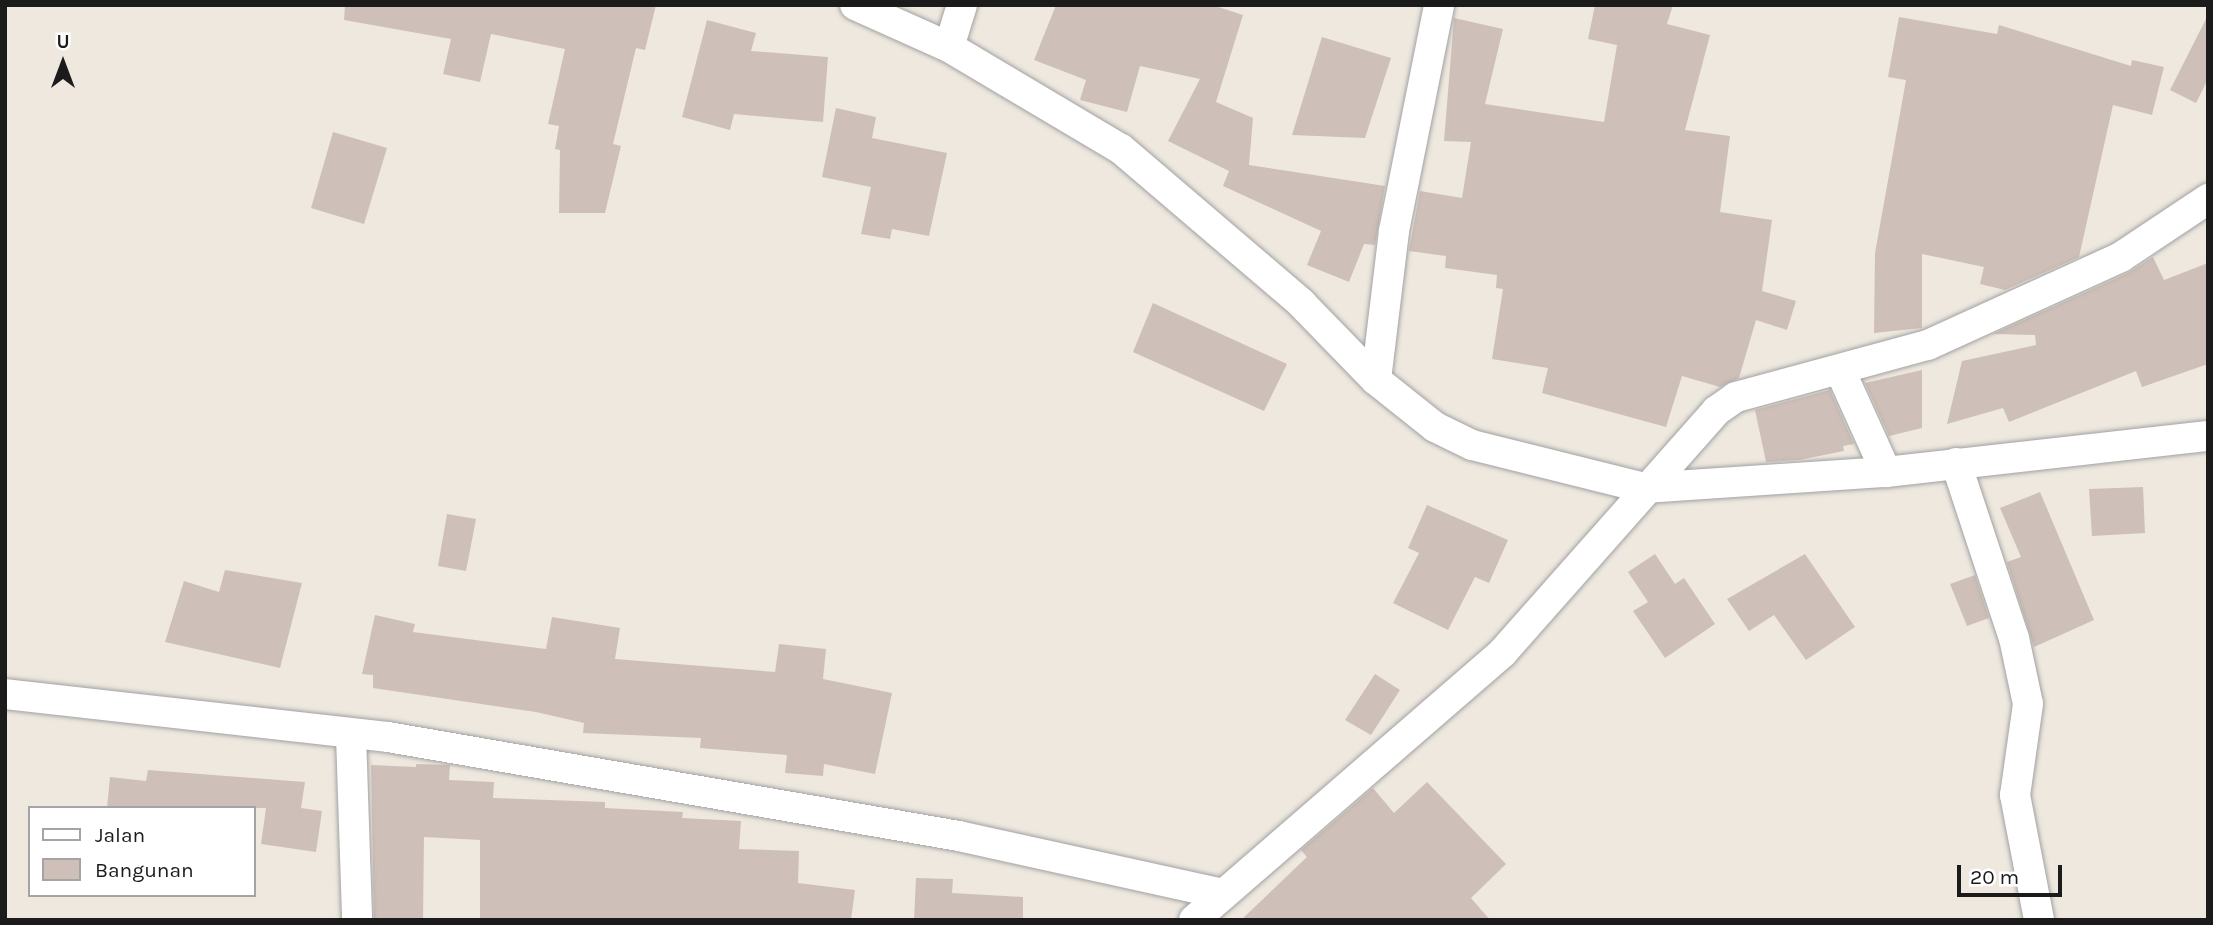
<!DOCTYPE html>
<style>
body{margin:0}
#map{position:relative;width:2213px;height:925px;overflow:hidden;background:#eee8df;font-family:Karla,sans-serif}
div>[style]{position:absolute}
.building>*{inset:0;background:#cec0b8}
.roads{filter:drop-shadow(0 0 2px #a2a2a2) drop-shadow(0 0 2px #a2a2a2)}
.street>*{height:30px;margin:-15px;padding:0 15px;transform-origin:15px;border-radius:15px;background:#fff}
span{translate:-50% -50%;white-space:nowrap;text-align:center;line-height:1.15;-webkit-text-stroke:7px #fff;paint-order:stroke}
.frame{position:absolute;inset:0;border:7px solid #1b1b1b;pointer-events:none}
.legend{position:absolute;left:28px;top:806px;width:228px;height:91px;box-sizing:border-box;background:#fff;border:2px solid #a4a4a4;margin:0;padding:9px 12px;list-style:none;font-size:21px;color:#1b1b1b}
.legend li{display:flex;align-items:center;gap:14px;height:35px}
.legend b{width:35px;border:2px solid #a4a4a4}
.north{position:absolute;left:28px;top:28px;width:70px;height:70px;-webkit-text-stroke:5px #fff;paint-order:stroke;rotate:0deg;font-size:19px;font-weight:700;line-height:28px;text-align:center;color:#1b1b1b}
.north::after{content:'';display:block;margin:auto;width:24px;height:32px;background:#1b1b1b;clip-path:polygon(50% 0,100% 100%,50% 72%,0 100%)}
.scale{position:absolute;left:1957px;top:865px;width:105px;height:32px;box-sizing:border-box;border:4px solid #1b1b1b;border-top:0;padding-left:9px;font-size:21px;line-height:24px;white-space:nowrap;color:#1b1b1b;-webkit-text-stroke:5px #fff;paint-order:stroke}
</style>
<div id="map">
<div class="building">
<div style="clip-path:polygon(345px 5px,656px 5px,645px 50px,636px 48px,613px 144px,621px 146px,605px 213px,559px 213px,560px 150px,555px 149px,559px 126px,548px 124px,565px 49px,491px 34px,480px 82px,443px 74px,451px 39px,344px 20px)"></div>
<div style="clip-path:polygon(1056px 5px,1212px 5px,1243px 15px,1216px 102px,1253px 118px,1249px 165px,1385px 186px,1375px 245px,1364px 244px,1349px 282px,1307px 265px,1321px 231px,1223px 186px,1229px 171px,1168px 141px,1200px 79px,1140px 66px,1127px 112px,1080px 100px,1086px 80px,1034px 60px)"></div>
<div style="clip-path:polygon(1595px 5px,1673px 5px,1667px 24px,1710px 35px,1685px 130px,1730px 136px,1720px 212px,1772px 220px,1762px 291px,1796px 301px,1787px 330px,1756px 320px,1739px 378px,1720px 387px,1682px 376px,1666px 427px,1542px 393px,1548px 368px,1492px 359px,1503px 289px,1496px 288px,1497px 275px,1445px 268px,1446px 256px,1409px 251px,1420px 191px,1462px 198px,1471px 142px,1444px 141px,1454px 18px,1503px 29px,1485px 104px,1604px 122px,1617px 45px,1588px 39px)"></div>
<div style="clip-path:polygon(2208px 15px,2208px 79px,2196px 103px,2170px 90px)"></div>
<div style="clip-path:polygon(1899px 17px,1997px 34px,1999px 25px,2131px 66px,2132px 60px,2164px 67px,2152px 115px,2113px 105px,2079px 257px,2005px 290px,1980px 284px,1984px 267px,1922px 254px,1922px 328px,1874px 333px,1875px 253px,1906px 80px,1888px 77px)"></div>
<div style="clip-path:polygon(707px 20px,756px 33px,751px 51px,828px 57px,823px 122px,734px 114px,730px 130px,682px 117px)"></div>
<div style="clip-path:polygon(1322px 37px,1391px 58px,1365px 138px,1292px 135px)"></div>
<div style="clip-path:polygon(836px 108px,876px 117px,872px 138px,947px 153px,929px 236px,892px 229px,890px 239px,861px 234px,871px 187px,822px 177px)"></div>
<div style="clip-path:polygon(333px 132px,387px 148px,364px 224px,311px 208px)"></div>
<div style="clip-path:polygon(2153px 257px,2164px 280px,2208px 263px,2208px 364px,2142px 387px,2136px 371px,2009px 422px,2003px 408px,1947px 424px,1962px 361px,2036px 345px,2035px 335px,1993px 334px,2128px 273px)"></div>
<div style="clip-path:polygon(1153px 303px,1287px 364px,1264px 411px,1133px 352px)"></div>
<div style="clip-path:polygon(1922px 370px,1922px 428px,1889px 436px,1865px 383px)"></div>
<div style="clip-path:polygon(1830px 390px,1854px 444px,1843px 446px,1844px 451px,1799px 460px,1766px 462px,1755px 410px)"></div>
<div style="clip-path:polygon(2143px 487px,2145px 533px,2092px 536px,2089px 489px)"></div>
<div style="clip-path:polygon(2040px 492px,2094px 620px,2034px 647px,2007px 562px,2021px 557px,2000px 508px)"></div>
<div style="clip-path:polygon(1427px 505px,1508px 540px,1489px 583px,1475px 577px,1448px 630px,1393px 603px,1419px 553px,1408px 548px)"></div>
<div style="clip-path:polygon(447px 514px,476px 519px,466px 571px,438px 566px)"></div>
<div style="clip-path:polygon(1655px 554px,1675px 584px,1684px 578px,1715px 624px,1665px 658px,1633px 611px,1648px 602px,1628px 572px)"></div>
<div style="clip-path:polygon(1805px 554px,1855px 627px,1806px 660px,1774px 615px,1749px 631px,1727px 599px)"></div>
<div style="clip-path:polygon(225px 570px,302px 583px,280px 668px,165px 642px,184px 581px,219px 592px)"></div>
<div style="clip-path:polygon(1975px 575px,1989px 618px,1967px 626px,1950px 584px)"></div>
<div style="clip-path:polygon(375px 615px,415px 624px,413px 632px,546px 649px,552px 617px,620px 628px,615px 659px,775px 672px,779px 644px,826px 649px,823px 679px,892px 693px,875px 774px,824px 764px,823px 776px,785px 773px,787px 755px,700px 748px,701px 738px,583px 733px,584px 723px,536px 712px,373px 688px,373px 675px,362px 674px)"></div>
<div style="clip-path:polygon(1375px 674px,1400px 690px,1371px 735px,1345px 720px)"></div>
<div style="clip-path:polygon(416px 764px,450px 765px,449px 780px,494px 782px,493px 798px,605px 802px,605px 808px,683px 812px,682px 818px,741px 821px,739px 849px,799px 851px,798px 883px,855px 890px,851px 920px,480px 920px,480px 840px,424px 837px,423px 920px,374px 920px,371px 765px,416px 767px)"></div>
<div style="clip-path:polygon(148px 770px,305px 782px,301px 808px,322px 811px,316px 852px,261px 844px,266px 808px,107px 808px,110px 777px,146px 781px)"></div>
<div style="clip-path:polygon(1427px 782px,1506px 864px,1471px 898px,1490px 920px,1241px 920px,1307px 857px,1301px 850px,1373px 788px,1394px 813px)"></div>
<div style="clip-path:polygon(916px 878px,953px 879px,952px 893px,1023px 897px,1023px 920px,914px 920px)"></div>
</div>
<div class="roads">
<div class="street">
<div style="left:855px;top:5px;width:103px;rotate:24.1deg"></div>
<div style="left:949px;top:47px;width:200px;rotate:30.7deg"></div>
<div style="left:1121px;top:149px;width:237px;rotate:40.5deg"></div>
<div style="left:1301px;top:303px;width:107px;rotate:45.8deg"></div>
<div style="left:1376px;top:380px;width:75px;rotate:38.5deg"></div>
<div style="left:1435px;top:427px;width:41px;rotate:25.9deg"></div>
<div style="left:1472px;top:445px;width:177px;rotate:14deg"></div>
<div style="left:1644px;top:488px;width:243px;rotate:-3.8deg"></div>
<div style="left:1886px;top:472px;width:324px;rotate:-6.4deg"></div>
<div style="left:949px;top:47px;width:44px;rotate:-72.8deg"></div>
<div style="left:1840px;top:370px;width:112px;rotate:65.7deg"></div>
<div style="left:1376px;top:380px;width:150px;rotate:-83.1deg"></div>
<div style="left:1394px;top:231px;width:230px;rotate:-78.7deg"></div>
<div style="left:1956px;top:463px;width:184px;rotate:71.7deg"></div>
<div style="left:2014px;top:638px;width:67px;rotate:78deg"></div>
<div style="left:2028px;top:704px;width:92px;rotate:98.1deg"></div>
<div style="left:2015px;top:795px;width:127px;rotate:79.1deg"></div>
<div style="left:5px;top:694px;width:385px;rotate:6.4deg"></div>
<div style="left:388px;top:737px;width:580px;rotate:9.84deg"></div>
<div style="left:959px;top:836px;width:269px;rotate:12.4deg"></div>
<div style="left:351px;top:735px;width:185px;rotate:88.1deg"></div>
<div style="left:1194px;top:920px;width:409px;rotate:-40.9deg"></div>
<div style="left:1503px;top:652px;width:322px;rotate:-48.5deg"></div>
<div style="left:1716px;top:411px;width:24px;rotate:-35deg"></div>
<div style="left:1736px;top:397px;width:199px;rotate:-15.2deg"></div>
<div style="left:1928px;top:345px;width:212px;rotate:-24.5deg"></div>
<div style="left:2121px;top:257px;width:105px;rotate:-33.7deg"></div>
</div>
</div>
<div class="frame"></div>
<ul class="legend">
<li><b style="height:9px;background:#fff"></b>Jalan</li>
<li><b style="height:19px;background:#cec0b8"></b>Bangunan</li>
</ul>
<div class="north">U</div>
<div class="scale">20 m</div>
</div>
